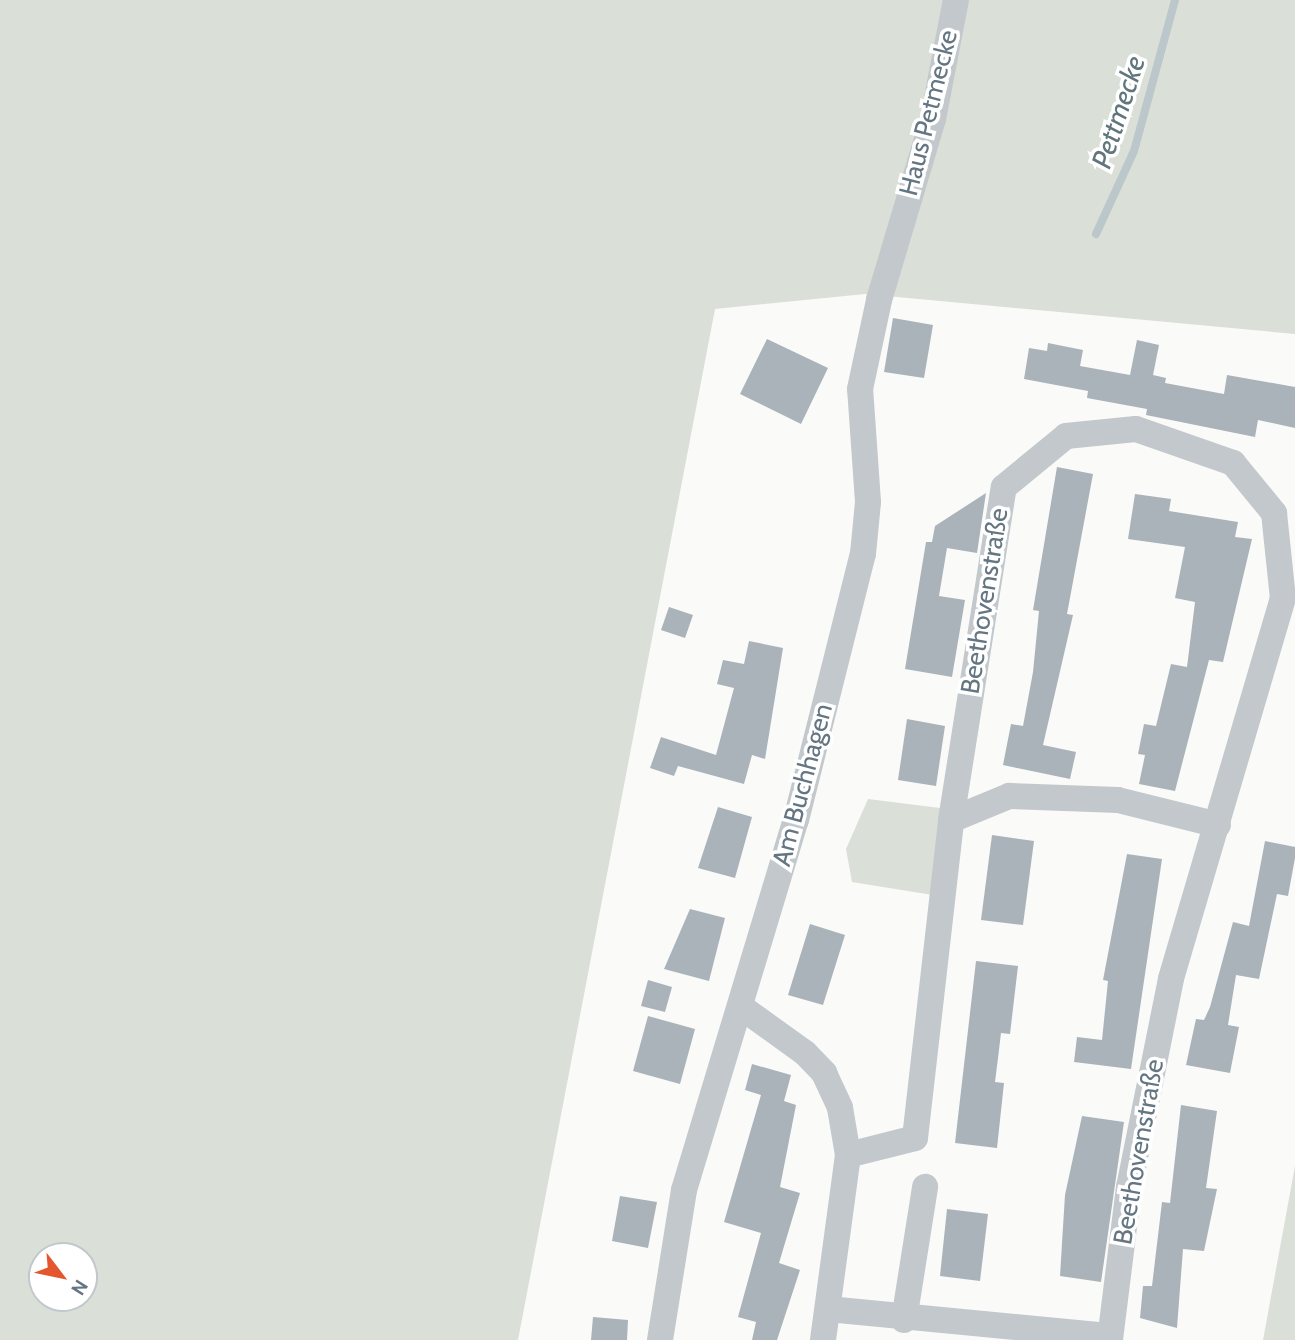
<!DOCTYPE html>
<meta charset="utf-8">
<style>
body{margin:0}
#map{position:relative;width:1295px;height:1340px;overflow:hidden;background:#fafaf8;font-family:Cabin,sans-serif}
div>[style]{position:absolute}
.green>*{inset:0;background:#dadfd7}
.stream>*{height:8px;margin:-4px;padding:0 4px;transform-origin:4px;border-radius:4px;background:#bbc7cb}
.building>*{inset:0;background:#aab3b9}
.minor>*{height:26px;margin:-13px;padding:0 13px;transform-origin:13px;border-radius:13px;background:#c3c8cc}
span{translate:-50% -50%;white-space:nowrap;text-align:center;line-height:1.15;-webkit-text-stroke:7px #fff;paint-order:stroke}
.street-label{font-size:26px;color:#657683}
.water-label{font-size:28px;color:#60757c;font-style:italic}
.north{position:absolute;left:28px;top:1242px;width:70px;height:70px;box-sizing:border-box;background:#fff;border:2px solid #c1c8cd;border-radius:50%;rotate:122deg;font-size:19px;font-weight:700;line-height:28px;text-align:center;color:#657683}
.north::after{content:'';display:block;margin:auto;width:24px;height:32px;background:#e4572e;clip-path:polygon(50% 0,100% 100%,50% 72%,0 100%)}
</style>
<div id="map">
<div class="green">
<div style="clip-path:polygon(evenodd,0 0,1295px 0,1295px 334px,865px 294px,715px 309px,518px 1340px,0 1340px,0 0,42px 1256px,84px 1256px,84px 1298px,42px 1298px,42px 1256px)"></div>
<div style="clip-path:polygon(868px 799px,948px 809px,939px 896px,852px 882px,846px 849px)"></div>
<div style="clip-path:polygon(1295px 1166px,1295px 1340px,1263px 1340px)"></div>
</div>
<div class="stream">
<div style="left:1096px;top:234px;width:91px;rotate:-65.4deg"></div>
<div style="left:1134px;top:151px;width:156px;rotate:-74.8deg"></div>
</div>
<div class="building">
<div style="clip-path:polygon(893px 318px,933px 325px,924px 378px,884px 372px)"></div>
<div style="clip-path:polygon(767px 339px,828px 368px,801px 424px,740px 394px)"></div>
<div style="clip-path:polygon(1137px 340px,1159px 345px,1153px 375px,1166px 378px,1165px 383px,1224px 394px,1227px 375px,1295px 387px,1295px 428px,1258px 420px,1255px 437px,1146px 415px,1147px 409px,1087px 398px,1088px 391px,1024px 379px,1029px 348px,1047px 351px,1048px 343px,1083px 350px,1080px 366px,1130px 375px)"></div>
<div style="clip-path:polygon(1057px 467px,1093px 474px,1067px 614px,1073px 615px,1043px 745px,1076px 752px,1070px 779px,1003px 765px,1011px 724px,1023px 726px,1033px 672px,1039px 611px,1033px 610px)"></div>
<div style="clip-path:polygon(986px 493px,977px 553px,947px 548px,939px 596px,965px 600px,952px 677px,905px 669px,926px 542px,932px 542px,935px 526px)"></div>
<div style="clip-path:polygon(1135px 494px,1171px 499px,1169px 511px,1238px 522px,1235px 537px,1252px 539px,1223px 662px,1209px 660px,1175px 791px,1139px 784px,1145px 755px,1138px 754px,1144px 724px,1156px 726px,1171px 664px,1187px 667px,1195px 602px,1175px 598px,1185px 547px,1128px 539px)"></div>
<div style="clip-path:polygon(669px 607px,693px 615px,685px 638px,661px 630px)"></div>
<div style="clip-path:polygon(749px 641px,783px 648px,765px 759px,752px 755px,744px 784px,678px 766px,674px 776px,650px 768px,661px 737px,716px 755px,734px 688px,717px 684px,723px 660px,744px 664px)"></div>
<div style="clip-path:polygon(907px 719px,945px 726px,936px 786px,898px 780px)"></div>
<div style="clip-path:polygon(718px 807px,752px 817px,735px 878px,698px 868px)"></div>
<div style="clip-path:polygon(992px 835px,1034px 841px,1023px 925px,981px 920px)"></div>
<div style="clip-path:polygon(1265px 841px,1295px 847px,1295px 858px,1288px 896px,1277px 894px,1259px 979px,1236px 975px,1228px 1025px,1239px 1027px,1230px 1073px,1186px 1065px,1196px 1019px,1204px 1020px,1210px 1007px,1233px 922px,1249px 926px)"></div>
<div style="clip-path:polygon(1127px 854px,1162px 859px,1131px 1069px,1074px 1062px,1077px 1037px,1102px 1040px,1108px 981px,1103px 980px)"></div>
<div style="clip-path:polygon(690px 909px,725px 918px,709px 981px,664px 969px)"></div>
<div style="clip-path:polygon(810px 924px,845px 935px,823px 1005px,788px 995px)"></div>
<div style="clip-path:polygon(976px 961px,1018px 966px,1010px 1034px,1001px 1033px,998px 1058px,995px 1082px,1004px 1083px,997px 1148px,955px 1143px)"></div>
<div style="clip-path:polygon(648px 980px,672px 987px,665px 1012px,641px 1006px)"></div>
<div style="clip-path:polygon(648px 1016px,695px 1029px,680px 1084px,633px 1071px)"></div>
<div style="clip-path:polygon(752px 1064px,791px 1075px,784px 1101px,796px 1105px,780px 1187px,800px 1193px,779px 1263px,800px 1270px,777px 1340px,752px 1340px,756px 1322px,738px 1317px,761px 1233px,724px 1222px,761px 1095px,745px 1090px)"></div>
<div style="clip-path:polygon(1181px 1105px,1217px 1111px,1206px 1188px,1217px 1189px,1204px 1251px,1183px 1249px,1177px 1328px,1140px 1318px,1143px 1286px,1152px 1286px,1162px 1202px,1170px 1203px)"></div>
<div style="clip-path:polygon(1082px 1116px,1124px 1122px,1101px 1282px,1060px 1276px,1065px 1195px)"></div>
<div style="clip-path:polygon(620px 1196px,657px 1202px,648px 1248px,612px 1241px)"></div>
<div style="clip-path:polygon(947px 1209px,988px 1214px,980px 1281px,940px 1276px)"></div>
<div style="clip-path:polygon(593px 1317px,628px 1320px,627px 1340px,591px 1340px)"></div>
</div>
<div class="minor">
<div style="left:951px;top:820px;width:63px;rotate:-22.5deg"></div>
<div style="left:1009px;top:796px;width:109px;rotate:2.1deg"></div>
<div style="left:1118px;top:800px;width:103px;rotate:14deg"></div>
<div style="left:741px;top:1007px;width:79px;rotate:35.7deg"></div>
<div style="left:805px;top:1053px;width:28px;rotate:46deg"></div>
<div style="left:824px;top:1073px;width:38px;rotate:65deg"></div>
<div style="left:840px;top:1108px;width:48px;rotate:80.3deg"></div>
<div style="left:848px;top:1155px;width:187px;rotate:97.7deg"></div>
<div style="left:848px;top:1155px;width:69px;rotate:-14.2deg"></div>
<div style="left:915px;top:1138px;width:320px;rotate:-83.5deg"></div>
<div style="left:951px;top:820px;width:337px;rotate:-81deg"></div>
<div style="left:1004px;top:487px;width:80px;rotate:-39.4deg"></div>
<div style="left:1066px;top:436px;width:70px;rotate:-5.7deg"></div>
<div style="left:1136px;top:429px;width:103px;rotate:19.3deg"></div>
<div style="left:1233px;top:463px;width:65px;rotate:50.6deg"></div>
<div style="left:1274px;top:513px;width:85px;rotate:84deg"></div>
<div style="left:1283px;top:598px;width:397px;rotate:106.4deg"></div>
<div style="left:1171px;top:979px;width:212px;rotate:101.4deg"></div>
<div style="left:1129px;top:1187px;width:154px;rotate:97.1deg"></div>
<div style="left:828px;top:1309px;width:282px;rotate:5.5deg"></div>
<div style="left:904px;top:1320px;width:135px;rotate:-81deg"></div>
<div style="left:660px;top:1340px;width:152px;rotate:-80.9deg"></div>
<div style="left:684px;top:1190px;width:387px;rotate:-73.2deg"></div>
<div style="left:796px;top:820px;width:274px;rotate:-75.9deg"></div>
<div style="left:863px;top:554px;width:52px;rotate:-84.5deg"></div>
<div style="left:868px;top:502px;width:113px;rotate:-94deg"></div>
<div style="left:860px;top:389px;width:91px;rotate:-77.9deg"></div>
<div style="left:879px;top:300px;width:189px;rotate:-73.4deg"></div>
<div style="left:933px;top:119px;width:121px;rotate:-79.1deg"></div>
</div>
<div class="street-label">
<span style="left:929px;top:113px;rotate:-76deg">Haus Petmecke</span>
<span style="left:985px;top:601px;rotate:-81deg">Beethovenstraße</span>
<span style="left:803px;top:785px;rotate:-75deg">Am Buchhagen</span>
<span style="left:1139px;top:1152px;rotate:-80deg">Beethovenstraße</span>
</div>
<div class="water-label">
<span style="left:1118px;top:112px;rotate:-72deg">Pettmecke</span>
</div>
<div class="north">N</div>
</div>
